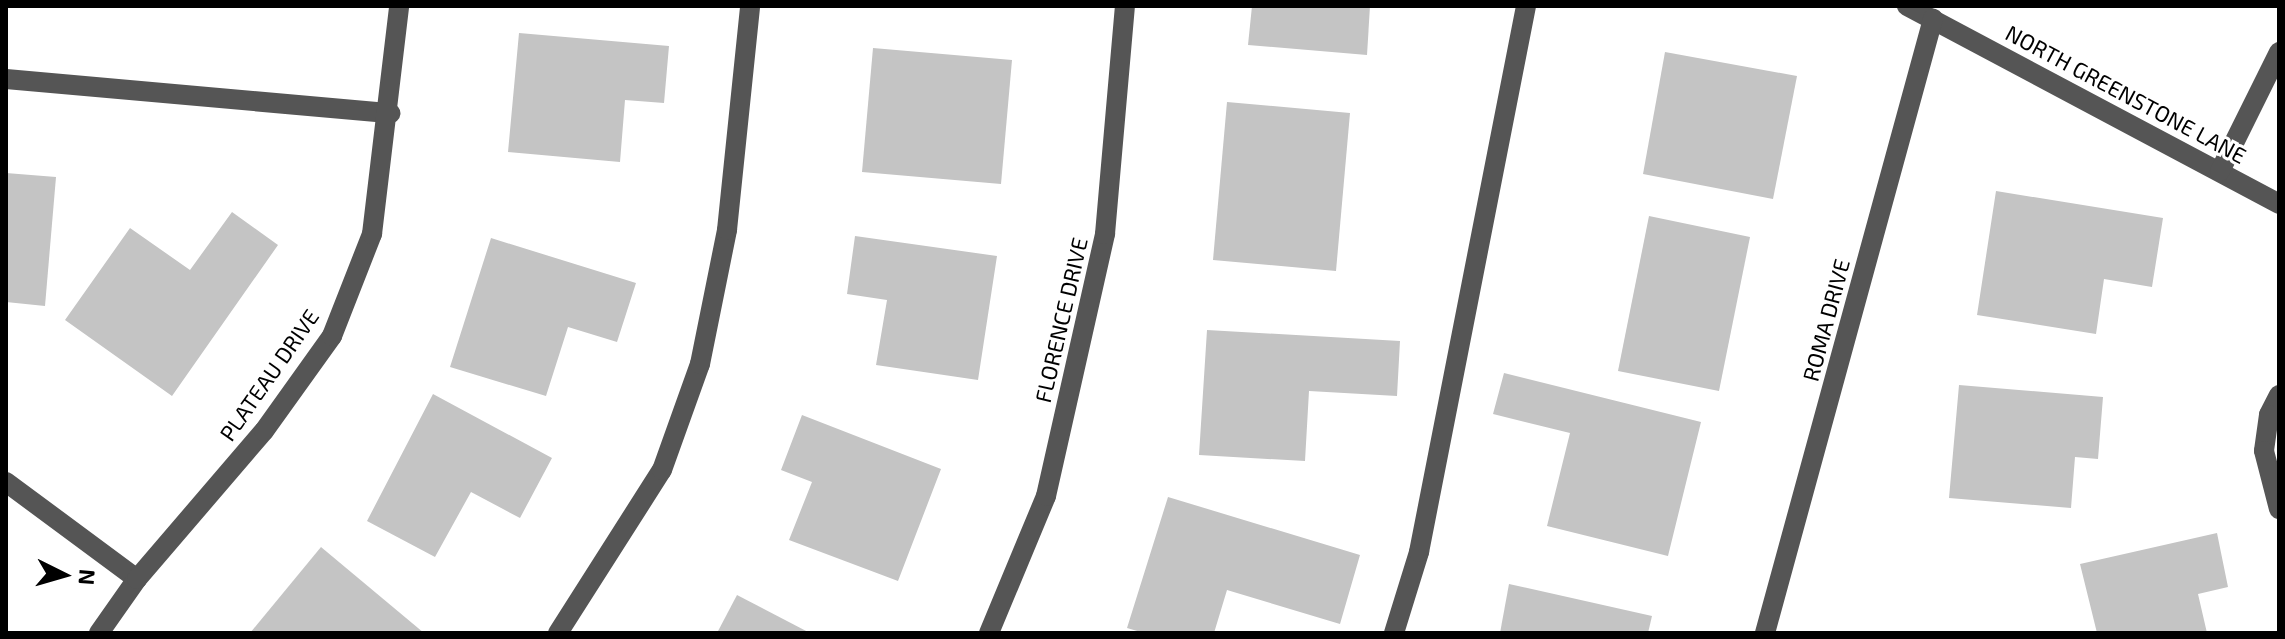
<!DOCTYPE html>
<style>
body{margin:0}
#map{position:relative;width:2285px;height:639px;overflow:hidden;background:#fff;font-family:"Exo 2",sans-serif}
div>[style]{position:absolute}
.building>*{inset:0;background:#c4c4c4}
.minor>*{height:20px;margin:-10px;padding:0 10px;transform-origin:10px;border-radius:10px;background:#555}
span{translate:-50% -50%;white-space:nowrap;text-align:center;line-height:1.15;-webkit-text-stroke:6px #fff;paint-order:stroke}
.street-label{font-size:22px;color:#000}
.frame{position:absolute;inset:0;border:8px solid #000;pointer-events:none}
.north{position:absolute;left:24px;top:535px;width:80px;height:80px;-webkit-text-stroke:6px #fff;paint-order:stroke;rotate:95deg;font-size:22px;font-weight:700;line-height:32px;text-align:center;color:#000}
.north::after{content:'';display:block;margin:auto;width:28px;height:36px;background:#000;clip-path:polygon(50% 0,100% 100%,50% 72%,0 100%)}
</style>
<div id="map">
<div class="building">
<div style="clip-path:polygon(1252px 6px,1370px 6px,1367px 55px,1248px 45px)"></div>
<div style="clip-path:polygon(519px 33px,669px 46px,664px 103px,625px 100px,620px 162px,508px 152px)"></div>
<div style="clip-path:polygon(873px 48px,1012px 60px,1001px 184px,862px 172px)"></div>
<div style="clip-path:polygon(1665px 52px,1797px 76px,1773px 199px,1643px 174px)"></div>
<div style="clip-path:polygon(1227px 102px,1350px 113px,1336px 271px,1213px 260px)"></div>
<div style="clip-path:polygon(6px 173px,56px 177px,45px 306px,6px 302px)"></div>
<div style="clip-path:polygon(1996px 191px,2163px 218px,2152px 287px,2104px 279px,2096px 334px,1977px 315px)"></div>
<div style="clip-path:polygon(232px 212px,278px 245px,172px 396px,65px 320px,130px 228px,190px 270px)"></div>
<div style="clip-path:polygon(1649px 216px,1750px 237px,1719px 391px,1618px 371px)"></div>
<div style="clip-path:polygon(855px 236px,997px 256px,978px 380px,876px 365px,887px 300px,847px 294px)"></div>
<div style="clip-path:polygon(491px 238px,636px 283px,617px 342px,568px 327px,546px 396px,450px 367px)"></div>
<div style="clip-path:polygon(1207px 330px,1400px 341px,1397px 396px,1309px 391px,1305px 461px,1199px 455px)"></div>
<div style="clip-path:polygon(1504px 373px,1701px 422px,1668px 556px,1547px 526px,1570px 433px,1493px 414px)"></div>
<div style="clip-path:polygon(1959px 385px,2103px 397px,2098px 459px,2075px 457px,2071px 508px,1949px 498px)"></div>
<div style="clip-path:polygon(433px 394px,552px 458px,520px 518px,471px 492px,435px 557px,367px 521px)"></div>
<div style="clip-path:polygon(802px 415px,941px 469px,898px 581px,789px 540px,812px 482px,781px 470px)"></div>
<div style="clip-path:polygon(1168px 497px,1360px 555px,1340px 624px,1227px 590px,1214px 633px,1144px 633px,1127px 628px)"></div>
<div style="clip-path:polygon(2217px 533px,2228px 587px,2198px 594px,2207px 633px,2097px 633px,2080px 564px)"></div>
<div style="clip-path:polygon(321px 547px,424px 633px,250px 633px)"></div>
<div style="clip-path:polygon(1509px 584px,1652px 616px,1648px 633px,1500px 633px)"></div>
<div style="clip-path:polygon(737px 595px,810px 633px,717px 633px)"></div>
</div>
<div class="minor">
<div style="left:1907px;top:6px;width:421px;rotate:28deg"></div>
<div style="left:6px;top:79px;width:386px;rotate:5.1deg"></div>
<div style="left:2220px;top:171px;width:133px;rotate:-63.6deg"></div>
<div style="left:2279px;top:395px;width:22px;rotate:117deg"></div>
<div style="left:2269px;top:415px;width:36px;rotate:98deg"></div>
<div style="left:2264px;top:451px;width:60px;rotate:75.5deg"></div>
<div style="left:6px;top:482px;width:163px;rotate:36.5deg"></div>
<div style="left:99px;top:633px;width:66px;rotate:-54.9deg"></div>
<div style="left:137px;top:579px;width:195px;rotate:-49.4deg"></div>
<div style="left:264px;top:431px;width:117px;rotate:-54.4deg"></div>
<div style="left:332px;top:336px;width:110px;rotate:-68.6deg"></div>
<div style="left:372px;top:234px;width:230px;rotate:-83.2deg"></div>
<div style="left:558px;top:633px;width:193px;rotate:-57.5deg"></div>
<div style="left:662px;top:470px;width:113px;rotate:-70.3deg"></div>
<div style="left:700px;top:364px;width:137px;rotate:-78.6deg"></div>
<div style="left:727px;top:230px;width:225px;rotate:-84.1deg"></div>
<div style="left:989px;top:633px;width:148px;rotate:-67.4deg"></div>
<div style="left:1046px;top:496px;width:269px;rotate:-77.3deg"></div>
<div style="left:1105px;top:234px;width:229px;rotate:-85deg"></div>
<div style="left:1394px;top:633px;width:85px;rotate:-72.8deg"></div>
<div style="left:1419px;top:552px;width:556px;rotate:-78.91deg"></div>
<div style="left:1765px;top:633px;width:637px;rotate:-74.7deg"></div>
</div>
<div class="street-label">
<span style="left:2126px;top:94px;rotate:28deg">NORTH GREENSTONE LANE</span>
<span style="left:1061px;top:320px;rotate:-77deg">FLORENCE DRIVE</span>
<span style="left:1826px;top:320px;rotate:-75deg">ROMA DRIVE</span>
<span style="left:269px;top:375px;rotate:-55deg">PLATEAU DRIVE</span>
</div>
<div class="frame"></div>
<div class="north">N</div>
</div>
